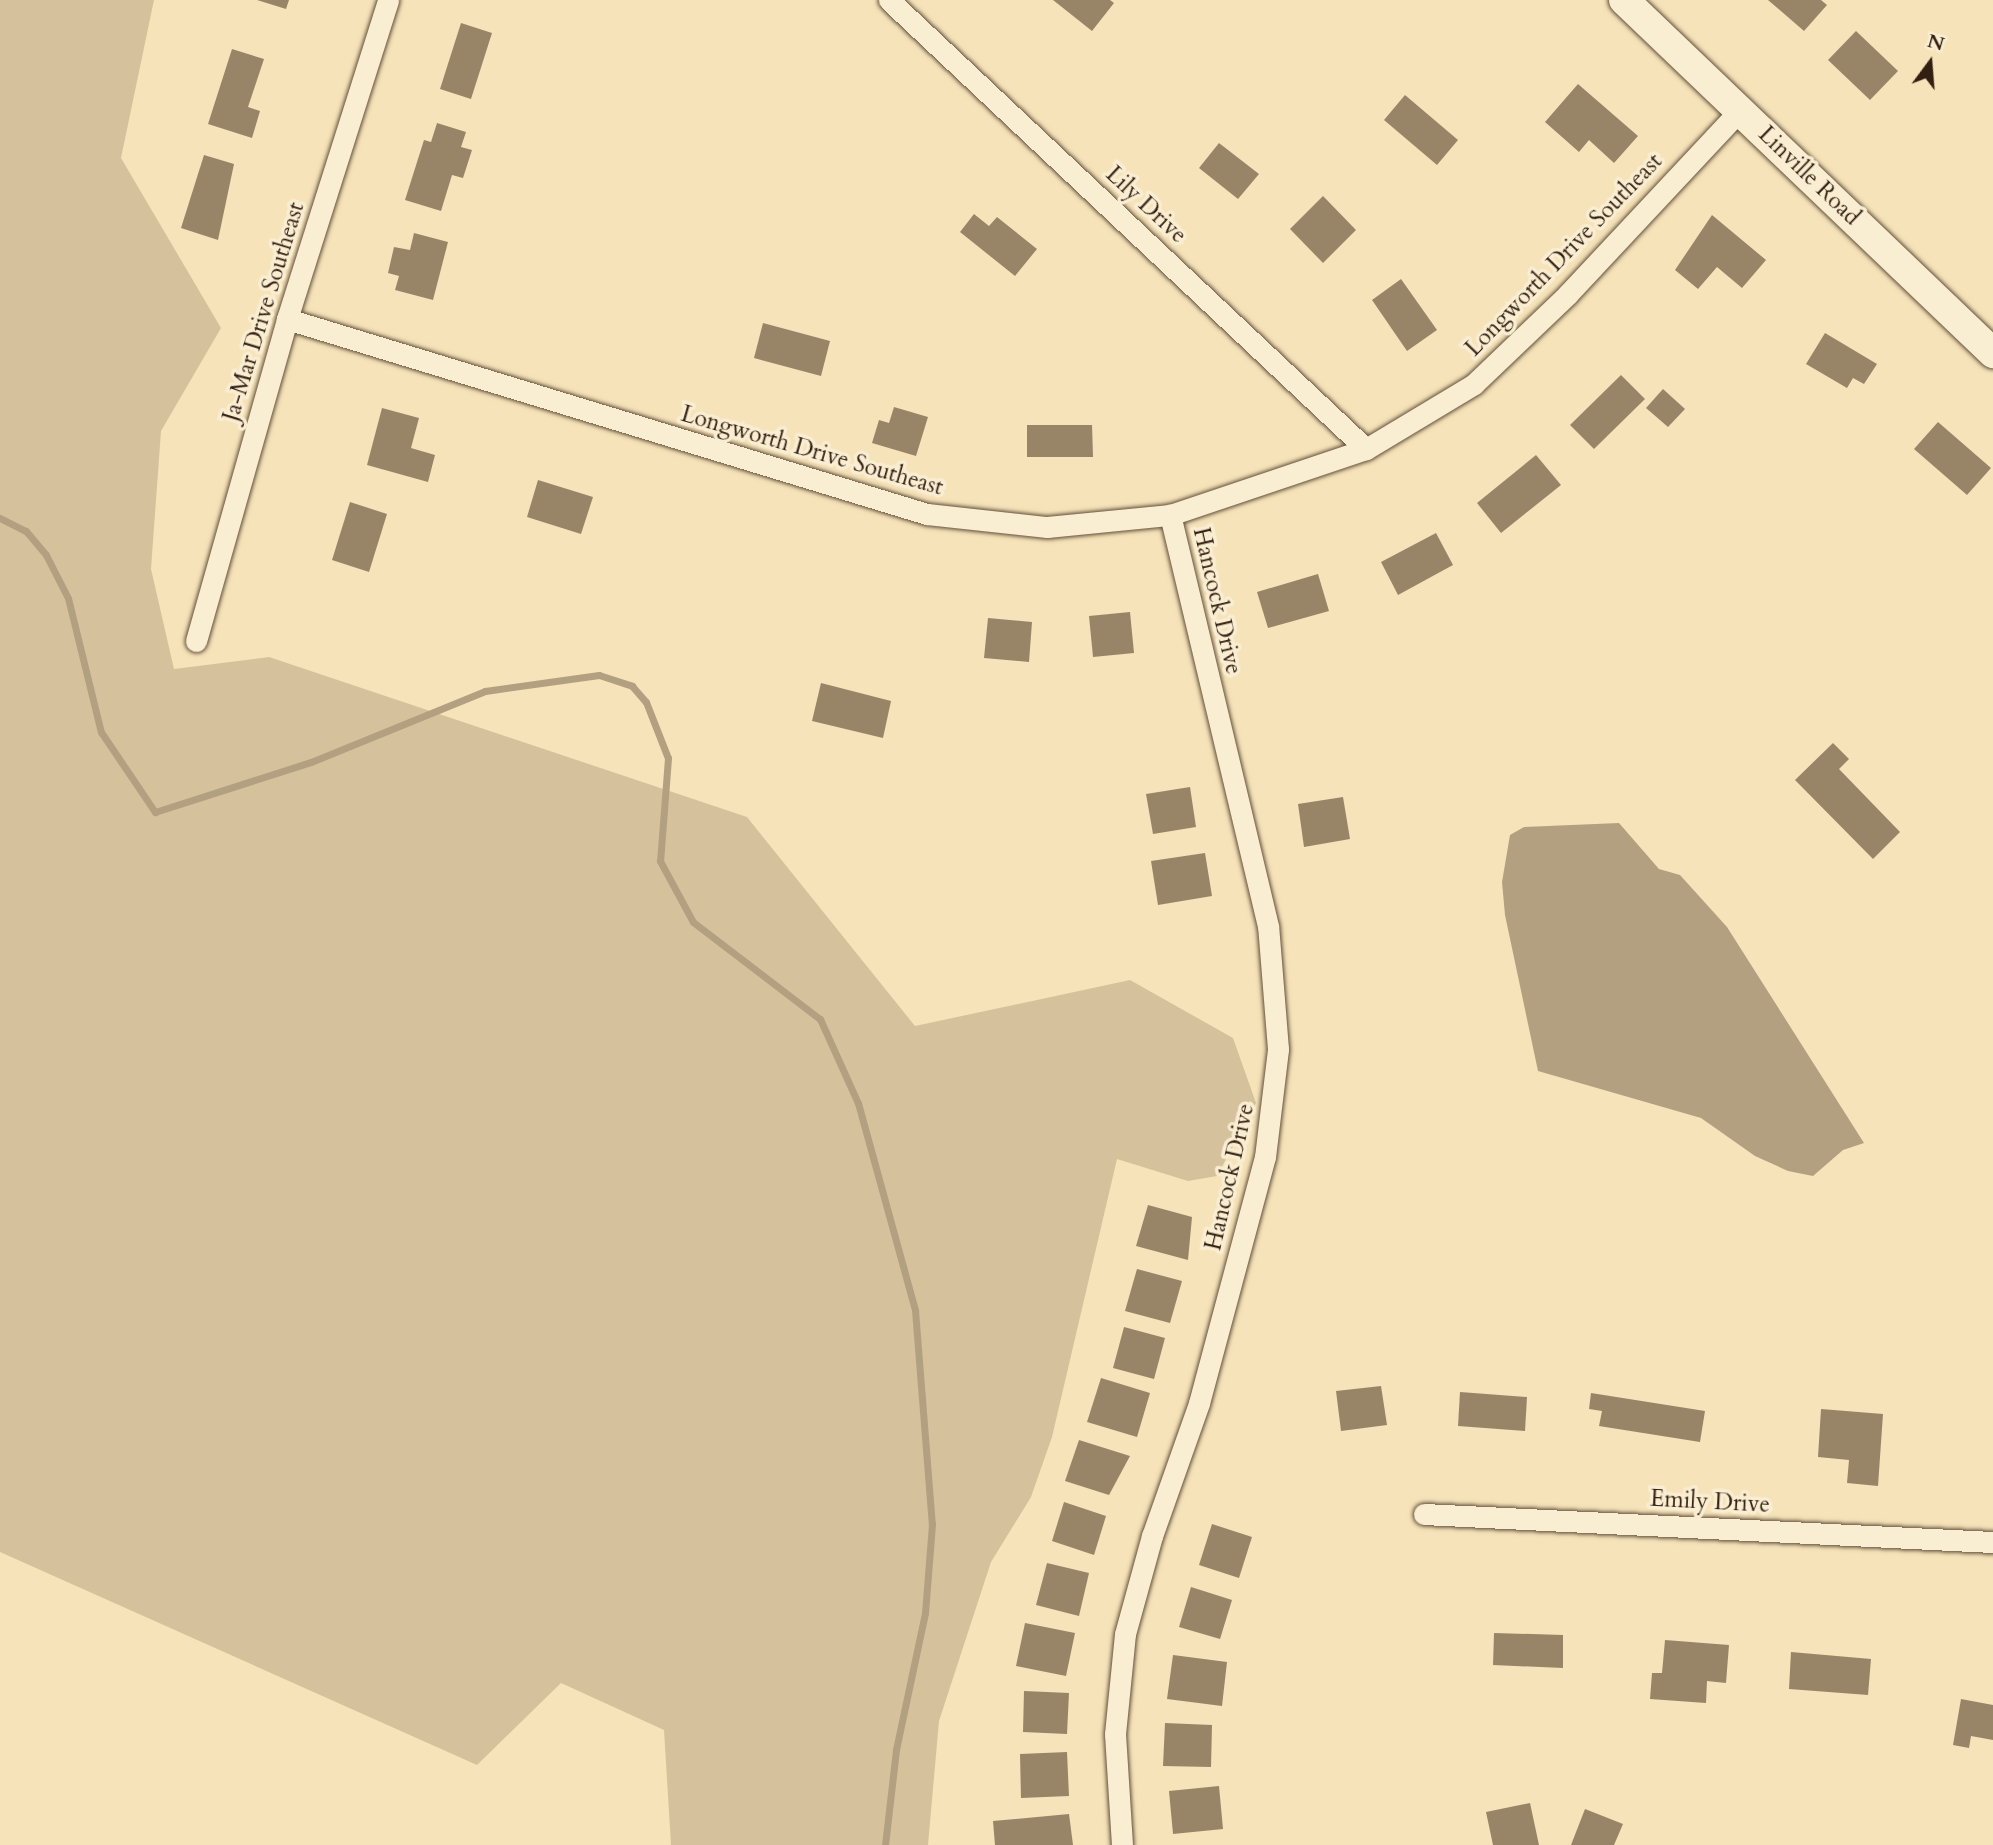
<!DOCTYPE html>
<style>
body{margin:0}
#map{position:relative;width:1993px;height:1845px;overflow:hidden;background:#f6e3b9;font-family:Cardo,serif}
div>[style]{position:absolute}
.green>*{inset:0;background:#d5c29c}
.water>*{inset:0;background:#b3a080}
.stream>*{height:7px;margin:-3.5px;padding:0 3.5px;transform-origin:3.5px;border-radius:3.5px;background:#b3a080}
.building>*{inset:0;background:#988568}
.roads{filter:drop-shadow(0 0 2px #63503b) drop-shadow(0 0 2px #63503b)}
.minor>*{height:21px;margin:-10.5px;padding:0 10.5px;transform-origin:10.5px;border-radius:10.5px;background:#f9edd2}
.secondary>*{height:30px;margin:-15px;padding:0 15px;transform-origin:15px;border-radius:15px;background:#f9edd2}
span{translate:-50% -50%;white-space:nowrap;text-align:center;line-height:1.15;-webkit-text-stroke:7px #f9edd2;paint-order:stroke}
.street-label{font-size:23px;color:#321f11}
.north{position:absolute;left:1895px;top:28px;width:70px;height:70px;-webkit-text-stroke:5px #f9edd2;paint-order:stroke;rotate:16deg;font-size:19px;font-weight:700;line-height:28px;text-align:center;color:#321f11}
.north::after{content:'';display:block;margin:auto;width:24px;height:32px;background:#321f11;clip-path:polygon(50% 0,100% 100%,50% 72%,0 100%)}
</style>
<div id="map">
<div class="green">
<div style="clip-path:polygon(0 0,154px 0,121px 158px,221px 328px,161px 431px,151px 569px,174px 669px,269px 657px,747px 817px,915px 1026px,1130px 980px,1233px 1038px,1256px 1103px,1217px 1176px,1188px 1181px,1117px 1159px,1052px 1437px,1031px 1497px,991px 1562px,939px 1721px,928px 1845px,671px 1845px,664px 1730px,561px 1683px,477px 1765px,0 1552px)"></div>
</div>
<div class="water">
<div style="clip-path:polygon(1619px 823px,1659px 869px,1680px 875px,1727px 927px,1864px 1143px,1843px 1150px,1813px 1176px,1788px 1171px,1755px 1156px,1701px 1118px,1538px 1071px,1505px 915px,1502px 882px,1510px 835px,1524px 827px)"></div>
</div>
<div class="stream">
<div style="left:0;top:518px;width:29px;rotate:27deg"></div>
<div style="left:26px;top:531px;width:31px;rotate:50deg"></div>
<div style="left:46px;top:555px;width:48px;rotate:62.9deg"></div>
<div style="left:68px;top:598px;width:138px;rotate:76.2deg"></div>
<div style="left:101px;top:732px;width:97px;rotate:56deg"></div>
<div style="left:155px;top:812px;width:164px;rotate:-17.8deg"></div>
<div style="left:311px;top:762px;width:188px;rotate:-22.2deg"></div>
<div style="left:485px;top:691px;width:115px;rotate:-8deg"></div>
<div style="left:599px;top:675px;width:35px;rotate:18deg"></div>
<div style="left:632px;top:686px;width:21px;rotate:49deg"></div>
<div style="left:646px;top:702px;width:60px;rotate:68.6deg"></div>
<div style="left:668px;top:758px;width:103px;rotate:94.4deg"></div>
<div style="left:660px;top:861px;width:69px;rotate:61.6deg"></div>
<div style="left:693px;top:922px;width:160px;rotate:37.4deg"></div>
<div style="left:820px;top:1019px;width:92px;rotate:65.7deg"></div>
<div style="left:858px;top:1103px;width:215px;rotate:74.6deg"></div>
<div style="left:915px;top:1310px;width:215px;rotate:85.5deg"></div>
<div style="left:932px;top:1524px;width:89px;rotate:94.5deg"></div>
<div style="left:925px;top:1613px;width:140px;rotate:102deg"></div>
<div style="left:896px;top:1750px;width:96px;rotate:96.6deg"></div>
</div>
<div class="building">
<div style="clip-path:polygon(257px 0,289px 0,286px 9px)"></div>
<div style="clip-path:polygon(1053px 0,1110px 0,1114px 3px,1092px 31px)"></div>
<div style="clip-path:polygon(1768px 0,1821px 0,1827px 5px,1804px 31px)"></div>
<div style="clip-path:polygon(461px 23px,492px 33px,471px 99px,440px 89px)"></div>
<div style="clip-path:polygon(1856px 31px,1898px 71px,1870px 100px,1828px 60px)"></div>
<div style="clip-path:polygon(232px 49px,264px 59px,248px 107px,260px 111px,252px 138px,208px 124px)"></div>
<div style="clip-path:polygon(1578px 84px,1638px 136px,1614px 163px,1589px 140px,1579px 152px,1545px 122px)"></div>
<div style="clip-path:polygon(1405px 95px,1458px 140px,1437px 165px,1384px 120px)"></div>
<div style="clip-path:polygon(437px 123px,466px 132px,461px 147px,472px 150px,463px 178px,452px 175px,441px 211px,405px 200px,424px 140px,431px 142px)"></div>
<div style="clip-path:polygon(1219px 143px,1259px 174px,1238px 199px,1199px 168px)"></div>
<div style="clip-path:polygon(204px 155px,234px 164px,218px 240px,181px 228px)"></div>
<div style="clip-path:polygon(1323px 196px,1356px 230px,1323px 263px,1290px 229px)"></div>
<div style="clip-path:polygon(974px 214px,989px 226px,997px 217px,1037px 249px,1015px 276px,960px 232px)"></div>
<div style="clip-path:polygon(1712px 215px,1766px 260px,1742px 288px,1717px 267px,1698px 289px,1675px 270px)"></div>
<div style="clip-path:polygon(414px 233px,448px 242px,433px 300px,395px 290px,399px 276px,388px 273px,394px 247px,410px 250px)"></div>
<div style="clip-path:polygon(1401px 279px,1437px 330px,1407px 351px,1372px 300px)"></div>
<div style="clip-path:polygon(763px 323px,830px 341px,821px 376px,754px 358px)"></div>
<div style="clip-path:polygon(1825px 333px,1877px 364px,1864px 384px,1853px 378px,1847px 388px,1806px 364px)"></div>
<div style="clip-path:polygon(1621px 375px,1645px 399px,1594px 449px,1570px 425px)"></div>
<div style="clip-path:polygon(1663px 389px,1685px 409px,1668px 427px,1646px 408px)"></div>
<div style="clip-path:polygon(894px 407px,928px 417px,916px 456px,872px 443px,879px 420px,889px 423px)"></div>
<div style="clip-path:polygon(382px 408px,419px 418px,411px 448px,435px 455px,428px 482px,367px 465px)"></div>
<div style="clip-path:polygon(1938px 422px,1991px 468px,1967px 495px,1914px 449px)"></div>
<div style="clip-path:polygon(1027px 425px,1092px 425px,1093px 457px,1027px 457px)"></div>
<div style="clip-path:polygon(1536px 455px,1561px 485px,1501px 533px,1477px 503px)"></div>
<div style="clip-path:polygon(538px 480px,593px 497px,581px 534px,527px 517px)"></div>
<div style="clip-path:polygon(350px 502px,387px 514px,369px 572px,332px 560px)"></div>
<div style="clip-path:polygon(1436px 533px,1453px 565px,1398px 595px,1381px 562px)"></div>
<div style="clip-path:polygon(1318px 574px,1329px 611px,1268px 628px,1257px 592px)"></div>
<div style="clip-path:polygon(1130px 612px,1134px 653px,1093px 657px,1089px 616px)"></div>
<div style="clip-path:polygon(988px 618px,1032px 622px,1029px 662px,984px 658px)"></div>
<div style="clip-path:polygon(821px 683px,891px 701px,883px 738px,812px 721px)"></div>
<div style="clip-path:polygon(1833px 743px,1849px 759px,1839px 769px,1900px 832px,1873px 859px,1795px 780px)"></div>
<div style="clip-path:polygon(1190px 787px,1196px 827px,1153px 834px,1146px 794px)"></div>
<div style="clip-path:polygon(1343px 797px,1350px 839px,1304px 847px,1298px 804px)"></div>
<div style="clip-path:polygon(1205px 853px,1212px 896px,1158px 905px,1151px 861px)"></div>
<div style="clip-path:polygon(1148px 1205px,1192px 1217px,1188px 1260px,1136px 1246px)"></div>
<div style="clip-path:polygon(1137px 1269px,1182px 1281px,1170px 1323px,1125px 1311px)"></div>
<div style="clip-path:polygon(1124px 1327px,1165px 1338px,1154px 1379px,1113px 1368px)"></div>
<div style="clip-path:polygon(1101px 1378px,1150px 1393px,1137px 1437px,1087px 1422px)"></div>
<div style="clip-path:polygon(1381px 1386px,1387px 1425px,1341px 1431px,1336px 1391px)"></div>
<div style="clip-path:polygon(1460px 1392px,1527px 1397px,1525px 1431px,1458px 1426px)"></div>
<div style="clip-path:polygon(1591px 1393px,1705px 1411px,1700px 1442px,1599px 1426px,1602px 1411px,1589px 1409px)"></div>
<div style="clip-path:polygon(1821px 1409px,1883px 1414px,1878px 1486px,1847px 1483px,1849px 1460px,1818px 1457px)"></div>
<div style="clip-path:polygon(1079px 1440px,1130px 1456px,1109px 1495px,1065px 1481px)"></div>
<div style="clip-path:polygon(1064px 1502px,1106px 1516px,1094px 1555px,1052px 1541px)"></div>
<div style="clip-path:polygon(1212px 1524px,1252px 1537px,1239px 1578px,1199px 1565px)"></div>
<div style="clip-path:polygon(1047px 1563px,1089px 1573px,1079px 1616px,1036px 1605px)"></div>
<div style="clip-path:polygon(1191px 1587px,1232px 1600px,1220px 1639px,1179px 1627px)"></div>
<div style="clip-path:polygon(1025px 1623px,1075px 1633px,1066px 1676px,1016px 1666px)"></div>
<div style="clip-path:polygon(1494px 1633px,1563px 1635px,1563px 1668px,1493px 1665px)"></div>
<div style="clip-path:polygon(1665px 1640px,1729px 1645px,1726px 1683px,1707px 1681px,1706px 1703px,1650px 1699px,1652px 1673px,1662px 1673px)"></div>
<div style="clip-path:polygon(1791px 1652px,1871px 1659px,1868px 1695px,1789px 1689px)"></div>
<div style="clip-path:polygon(1173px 1655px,1227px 1662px,1222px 1706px,1167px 1699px)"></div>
<div style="clip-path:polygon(1024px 1691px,1069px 1693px,1067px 1734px,1023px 1732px)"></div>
<div style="clip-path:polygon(1961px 1699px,1993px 1705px,1993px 1740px,1971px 1736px,1969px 1748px,1953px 1745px)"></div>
<div style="clip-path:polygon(1165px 1723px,1212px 1725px,1211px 1767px,1163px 1766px)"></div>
<div style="clip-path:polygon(1067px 1752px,1069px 1796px,1021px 1798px,1020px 1754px)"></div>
<div style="clip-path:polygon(1219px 1786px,1223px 1829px,1173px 1834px,1169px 1791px)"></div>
<div style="clip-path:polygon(1530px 1803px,1539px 1845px,1493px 1845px,1486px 1812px)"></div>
<div style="clip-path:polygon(1585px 1809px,1623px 1824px,1614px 1845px,1571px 1845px)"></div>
<div style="clip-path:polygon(1069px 1814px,1073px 1845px,995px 1845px,993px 1821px)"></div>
</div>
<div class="roads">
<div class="minor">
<div style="left:889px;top:0;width:655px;rotate:43.27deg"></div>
<div style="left:287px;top:319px;width:669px;rotate:16.95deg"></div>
<div style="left:927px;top:514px;width:121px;rotate:6.2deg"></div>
<div style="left:1047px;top:527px;width:124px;rotate:-5.6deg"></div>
<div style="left:1170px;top:515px;width:207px;rotate:-18.6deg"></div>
<div style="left:1366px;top:449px;width:126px;rotate:-31deg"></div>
<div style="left:1474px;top:384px;width:129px;rotate:-43.7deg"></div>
<div style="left:1567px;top:295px;width:253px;rotate:-46.9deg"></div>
<div style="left:196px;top:641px;width:335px;rotate:-74.2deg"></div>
<div style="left:287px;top:319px;width:335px;rotate:-72.4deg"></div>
<div style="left:1424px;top:1514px;width:570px;rotate:2.82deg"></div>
<div style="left:1122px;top:1845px;width:111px;rotate:-93.6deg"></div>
<div style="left:1115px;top:1734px;width:100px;rotate:-84.3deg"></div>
<div style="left:1125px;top:1634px;width:102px;rotate:-74.6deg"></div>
<div style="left:1152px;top:1536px;width:141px;rotate:-70.5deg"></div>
<div style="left:1199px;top:1403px;width:255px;rotate:-75deg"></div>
<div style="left:1265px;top:1157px;width:109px;rotate:-83.1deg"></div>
<div style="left:1278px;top:1049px;width:123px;rotate:-94.6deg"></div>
<div style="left:1268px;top:926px;width:423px;rotate:-103.4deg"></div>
</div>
<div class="secondary">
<div style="left:1624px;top:0;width:511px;rotate:43.73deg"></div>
</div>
</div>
<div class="street-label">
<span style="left:1809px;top:176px;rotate:44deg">Linville Road</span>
<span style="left:1146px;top:205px;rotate:43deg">Lily Drive</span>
<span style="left:1564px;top:255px;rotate:-46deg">Longworth Drive Southeast</span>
<span style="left:264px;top:312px;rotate:-73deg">Ja-Mar Drive Southeast</span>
<span style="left:812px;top:451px;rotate:16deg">Longworth Drive Southeast</span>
<span style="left:1217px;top:601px;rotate:77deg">Hancock Drive</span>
<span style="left:1230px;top:1177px;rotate:-77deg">Hancock Drive</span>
<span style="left:1710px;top:1502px;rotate:3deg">Emily Drive</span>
</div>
<div class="north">N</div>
</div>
